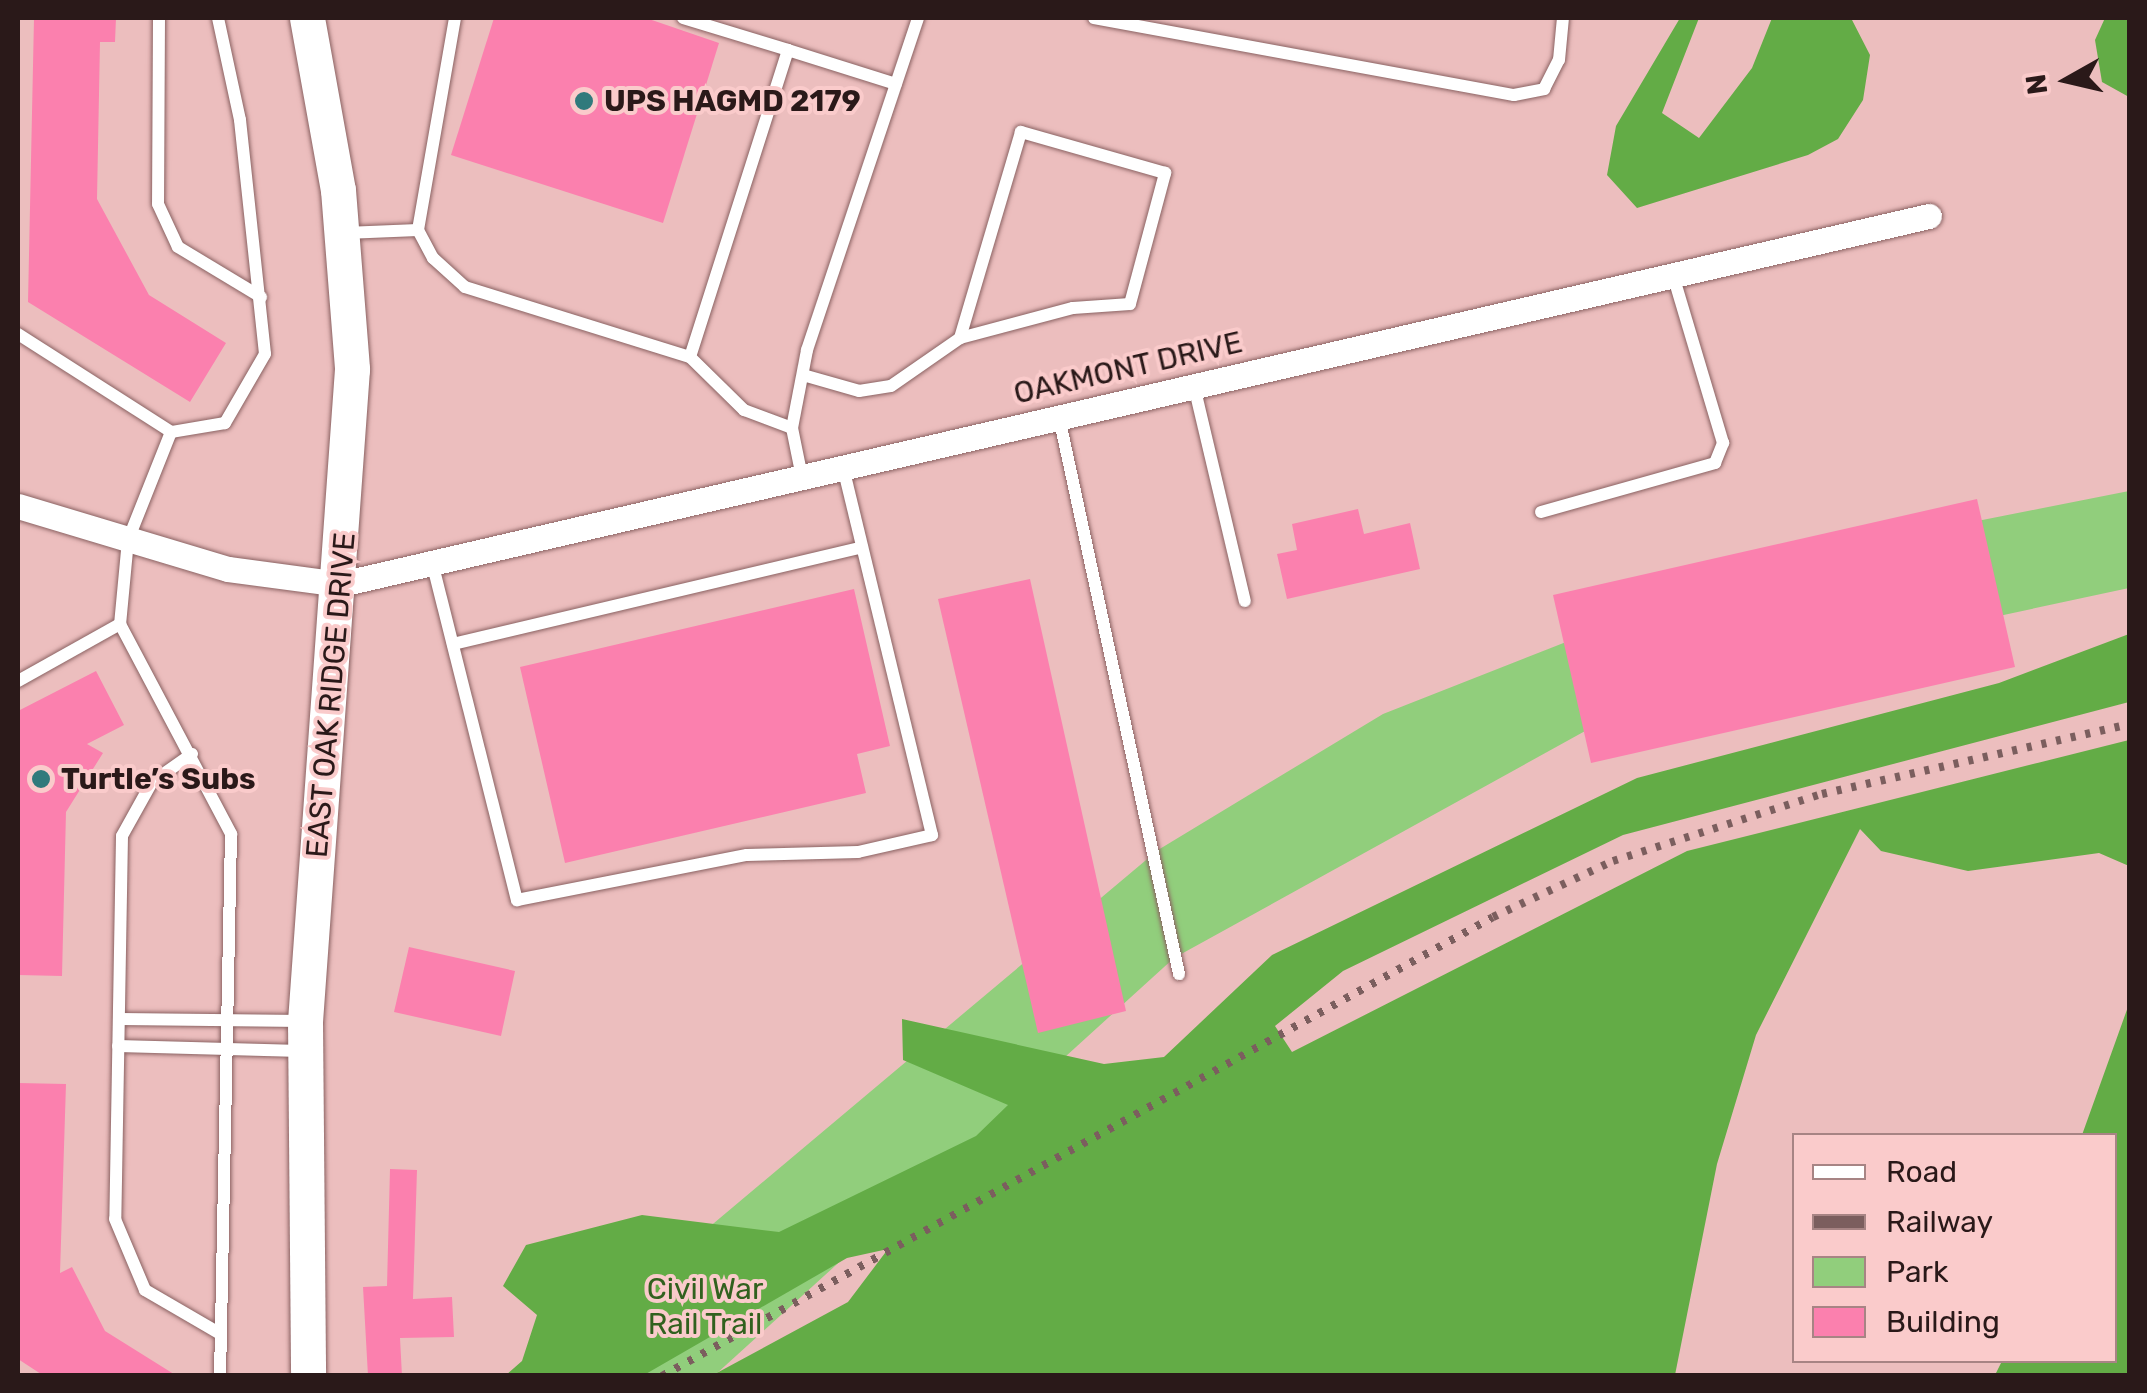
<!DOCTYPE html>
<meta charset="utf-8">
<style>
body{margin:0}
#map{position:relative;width:2147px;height:1393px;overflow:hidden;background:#ecbebe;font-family:Rubik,sans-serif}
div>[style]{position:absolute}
.green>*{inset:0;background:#91ce7c}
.forest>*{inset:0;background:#63ac46}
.building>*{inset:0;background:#fb80ae}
.roads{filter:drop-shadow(0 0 2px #8a6262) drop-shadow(0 0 2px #8a6262)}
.lane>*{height:12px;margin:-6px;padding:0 6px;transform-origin:6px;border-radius:6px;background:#fff}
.street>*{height:25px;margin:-12.5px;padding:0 12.5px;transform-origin:12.5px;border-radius:12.5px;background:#fff}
.secondary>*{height:35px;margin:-17.5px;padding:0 17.5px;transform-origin:17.5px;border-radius:17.5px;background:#fff}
.rail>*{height:8px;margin-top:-4px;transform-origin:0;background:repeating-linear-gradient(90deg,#7b5e5e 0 5px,transparent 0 15px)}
.dots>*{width:28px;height:28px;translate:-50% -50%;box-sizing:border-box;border:5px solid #facbcb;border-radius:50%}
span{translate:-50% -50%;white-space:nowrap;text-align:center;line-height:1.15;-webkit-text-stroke:8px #facbcb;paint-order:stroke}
.poi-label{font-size:30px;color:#2a1919;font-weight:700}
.left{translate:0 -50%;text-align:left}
.street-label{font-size:30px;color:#2a1919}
.park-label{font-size:30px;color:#31611e}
.frame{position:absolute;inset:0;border:20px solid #2a1919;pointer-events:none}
.legend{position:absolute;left:1792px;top:1133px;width:325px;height:230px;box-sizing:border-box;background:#facbcb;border:2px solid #a78484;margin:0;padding:12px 18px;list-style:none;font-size:30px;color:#2a1919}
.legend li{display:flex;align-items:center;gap:20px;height:50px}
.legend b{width:50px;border:2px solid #a78484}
.north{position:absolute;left:2017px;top:30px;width:100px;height:100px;-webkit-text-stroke:8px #facbcb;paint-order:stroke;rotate:262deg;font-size:28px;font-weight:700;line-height:40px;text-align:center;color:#2a1919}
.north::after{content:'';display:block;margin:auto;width:35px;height:45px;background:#2a1919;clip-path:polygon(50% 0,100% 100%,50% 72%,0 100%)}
</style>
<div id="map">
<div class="green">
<div style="clip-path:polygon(2129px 491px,2129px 588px,1663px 688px,1174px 958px,715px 1375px,532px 1376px,1158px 850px,1383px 714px,1770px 562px)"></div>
</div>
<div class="forest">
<div style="clip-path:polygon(1680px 18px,1699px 18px,1662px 113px,1699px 138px,1752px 68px,1772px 18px,1851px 18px,1870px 55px,1863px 100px,1838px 139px,1808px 155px,1637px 208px,1607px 175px,1616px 126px)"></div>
<div style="clip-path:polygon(2105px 18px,2129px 18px,2129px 97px,2102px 82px,2095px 40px)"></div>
<div style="clip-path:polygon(2129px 634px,2129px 702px,1623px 835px,1343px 971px,1275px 1026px,1292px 1052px,1687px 851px,2129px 740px,2129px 866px,2099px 853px,1968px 871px,1881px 851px,1860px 829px,1756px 1035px,1717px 1164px,1675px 1375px,713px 1375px,848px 1302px,888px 1249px,847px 1258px,644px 1375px,506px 1375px,522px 1361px,537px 1315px,503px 1286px,526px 1245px,642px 1215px,779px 1232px,976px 1136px,1008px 1105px,903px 1060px,902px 1019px,1104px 1064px,1164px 1057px,1272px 955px,1637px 778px,1999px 683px)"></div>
<div style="clip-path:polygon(2129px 1004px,2129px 1375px,1995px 1375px,2002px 1361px,2114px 1360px,2114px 1136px,2082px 1135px)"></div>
</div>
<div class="building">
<div style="clip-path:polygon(34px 18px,116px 18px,115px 42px,100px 42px,97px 199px,149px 295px,226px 343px,190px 402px,28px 302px)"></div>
<div style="clip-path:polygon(494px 18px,646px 18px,719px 43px,663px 223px,451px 155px)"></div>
<div style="clip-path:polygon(1977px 499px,2015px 667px,1591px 763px,1553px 595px)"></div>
<div style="clip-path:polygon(1358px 509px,1364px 534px,1410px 523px,1420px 569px,1287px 599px,1277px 554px,1297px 550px,1292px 524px)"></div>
<div style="clip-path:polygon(1030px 579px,1126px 1011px,1038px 1033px,938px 599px)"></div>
<div style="clip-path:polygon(854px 589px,890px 746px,857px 754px,866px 793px,565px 863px,520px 667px)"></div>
<div style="clip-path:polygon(96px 671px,124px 725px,87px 744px,103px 753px,66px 812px,62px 976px,18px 975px,18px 711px)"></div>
<div style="clip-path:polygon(409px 947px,515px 971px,501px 1036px,394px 1012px)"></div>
<div style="clip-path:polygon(18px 1083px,66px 1084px,60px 1273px,72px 1267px,105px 1331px,177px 1376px,44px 1376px,18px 1359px)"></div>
<div style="clip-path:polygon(390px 1169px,417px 1170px,413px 1299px,452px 1297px,454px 1337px,400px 1338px,402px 1376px,368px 1376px,363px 1287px,387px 1286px)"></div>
</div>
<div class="roads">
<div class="lane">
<div style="left:159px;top:18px;width:186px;rotate:90.3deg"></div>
<div style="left:158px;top:204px;width:47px;rotate:65.1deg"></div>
<div style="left:178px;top:247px;width:97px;rotate:31.1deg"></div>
<div style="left:218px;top:18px;width:104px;rotate:77.8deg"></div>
<div style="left:240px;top:120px;width:235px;rotate:83.9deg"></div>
<div style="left:265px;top:354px;width:80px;rotate:120.1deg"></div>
<div style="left:225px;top:423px;width:55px;rotate:170.5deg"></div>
<div style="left:171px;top:432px;width:116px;rotate:111.7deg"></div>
<div style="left:128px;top:540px;width:84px;rotate:95.4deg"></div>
<div style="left:120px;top:624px;width:238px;rotate:62.1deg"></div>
<div style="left:231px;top:834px;width:542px;rotate:91.16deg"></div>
<div style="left:455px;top:18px;width:215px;rotate:99.9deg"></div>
<div style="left:418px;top:230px;width:32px;rotate:62deg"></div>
<div style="left:433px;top:258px;width:43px;rotate:42.2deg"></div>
<div style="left:465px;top:287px;width:236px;rotate:17.3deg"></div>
<div style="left:690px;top:357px;width:76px;rotate:44.5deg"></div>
<div style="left:744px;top:410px;width:51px;rotate:20.6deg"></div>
<div style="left:792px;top:428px;width:50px;rotate:78.5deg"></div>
<div style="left:683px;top:18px;width:110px;rotate:16.9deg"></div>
<div style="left:788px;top:50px;width:322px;rotate:107.7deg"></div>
<div style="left:1094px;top:18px;width:427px;rotate:10.4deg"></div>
<div style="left:1514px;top:95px;width:31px;rotate:-11deg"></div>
<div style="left:1544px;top:89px;width:33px;rotate:-63deg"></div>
<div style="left:1559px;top:60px;width:42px;rotate:-84.6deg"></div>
<div style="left:788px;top:50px;width:113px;rotate:17.5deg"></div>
<div style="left:345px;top:233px;width:73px;rotate:-2.4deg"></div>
<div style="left:18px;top:334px;width:182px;rotate:32.6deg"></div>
<div style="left:803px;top:375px;width:58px;rotate:15.9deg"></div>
<div style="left:859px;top:391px;width:32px;rotate:-9deg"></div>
<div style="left:891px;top:386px;width:84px;rotate:-34.8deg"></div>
<div style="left:960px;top:338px;width:117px;rotate:-14.9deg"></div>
<div style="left:1073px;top:308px;width:57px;rotate:-4deg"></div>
<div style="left:1130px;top:304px;width:136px;rotate:-75deg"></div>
<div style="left:1165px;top:173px;width:150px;rotate:-164.1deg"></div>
<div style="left:1021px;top:132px;width:215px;rotate:106.5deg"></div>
<div style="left:1194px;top:386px;width:221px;rotate:76.7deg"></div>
<div style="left:1059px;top:417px;width:570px;rotate:77.84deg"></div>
<div style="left:792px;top:428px;width:79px;rotate:-79.1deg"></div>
<div style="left:807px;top:350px;width:350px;rotate:-71.5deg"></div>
<div style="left:1541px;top:512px;width:181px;rotate:-15.7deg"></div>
<div style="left:1715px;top:463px;width:22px;rotate:-68deg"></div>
<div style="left:1723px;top:443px;width:175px;rotate:-106.6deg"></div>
<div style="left:432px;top:562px;width:349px;rotate:75.9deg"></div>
<div style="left:517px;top:900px;width:234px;rotate:-11.1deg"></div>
<div style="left:747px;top:855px;width:111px;rotate:-1.5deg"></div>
<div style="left:858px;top:852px;width:76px;rotate:-12.9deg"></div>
<div style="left:932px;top:835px;width:379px;rotate:-103.6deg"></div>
<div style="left:453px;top:644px;width:420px;rotate:-13.3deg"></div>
<div style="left:18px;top:681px;width:117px;rotate:-29.2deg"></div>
<div style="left:192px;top:754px;width:49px;rotate:145deg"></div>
<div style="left:152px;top:782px;width:62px;rotate:119.1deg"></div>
<div style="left:122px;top:836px;width:383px;rotate:91deg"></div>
<div style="left:115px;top:1219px;width:77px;rotate:67.1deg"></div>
<div style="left:145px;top:1290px;width:86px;rotate:30.2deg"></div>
<div style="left:120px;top:1019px;width:183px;rotate:0.6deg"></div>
<div style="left:118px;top:1046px;width:183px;rotate:1.6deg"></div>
</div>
<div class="street">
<div style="left:18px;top:506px;width:219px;rotate:16.7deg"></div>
<div style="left:228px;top:569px;width:114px;rotate:7.6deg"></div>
<div style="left:341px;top:584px;width:1630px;rotate:-13.05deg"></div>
</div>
<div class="secondary">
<div style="left:307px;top:18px;width:175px;rotate:79.8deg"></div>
<div style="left:338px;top:190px;width:180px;rotate:85.5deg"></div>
<div style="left:352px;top:369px;width:654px;rotate:94.12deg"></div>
<div style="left:305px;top:1021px;width:355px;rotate:89.5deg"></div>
</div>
</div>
<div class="rail">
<div style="left:662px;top:1376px;width:949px;rotate:-28.91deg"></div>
<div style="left:1493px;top:917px;width:132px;rotate:-25deg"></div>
<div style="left:1613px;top:861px;width:219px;rotate:-17.8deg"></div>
<div style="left:1822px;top:794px;width:316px;rotate:-12.8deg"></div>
</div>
<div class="dots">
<div style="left:584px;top:101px;background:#307a7c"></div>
<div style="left:41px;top:779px;background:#307a7c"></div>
</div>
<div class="poi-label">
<span class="left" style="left:604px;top:101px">UPS HAGMD 2179</span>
<span class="left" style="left:61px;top:779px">Turtle’s Subs</span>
</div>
<div class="street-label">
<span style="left:1128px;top:368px;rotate:-13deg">OAKMONT DRIVE</span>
<span style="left:331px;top:695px;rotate:-85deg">EAST OAK RIDGE DRIVE</span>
</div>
<div class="park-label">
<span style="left:705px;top:1306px">Civil War<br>Rail Trail</span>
</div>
<div class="frame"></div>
<ul class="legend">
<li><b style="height:12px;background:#fff"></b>Road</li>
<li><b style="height:12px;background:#7b5e5e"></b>Railway</li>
<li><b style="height:28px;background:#91ce7c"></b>Park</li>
<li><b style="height:28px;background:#fb80ae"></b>Building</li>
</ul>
<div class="north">N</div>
</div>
